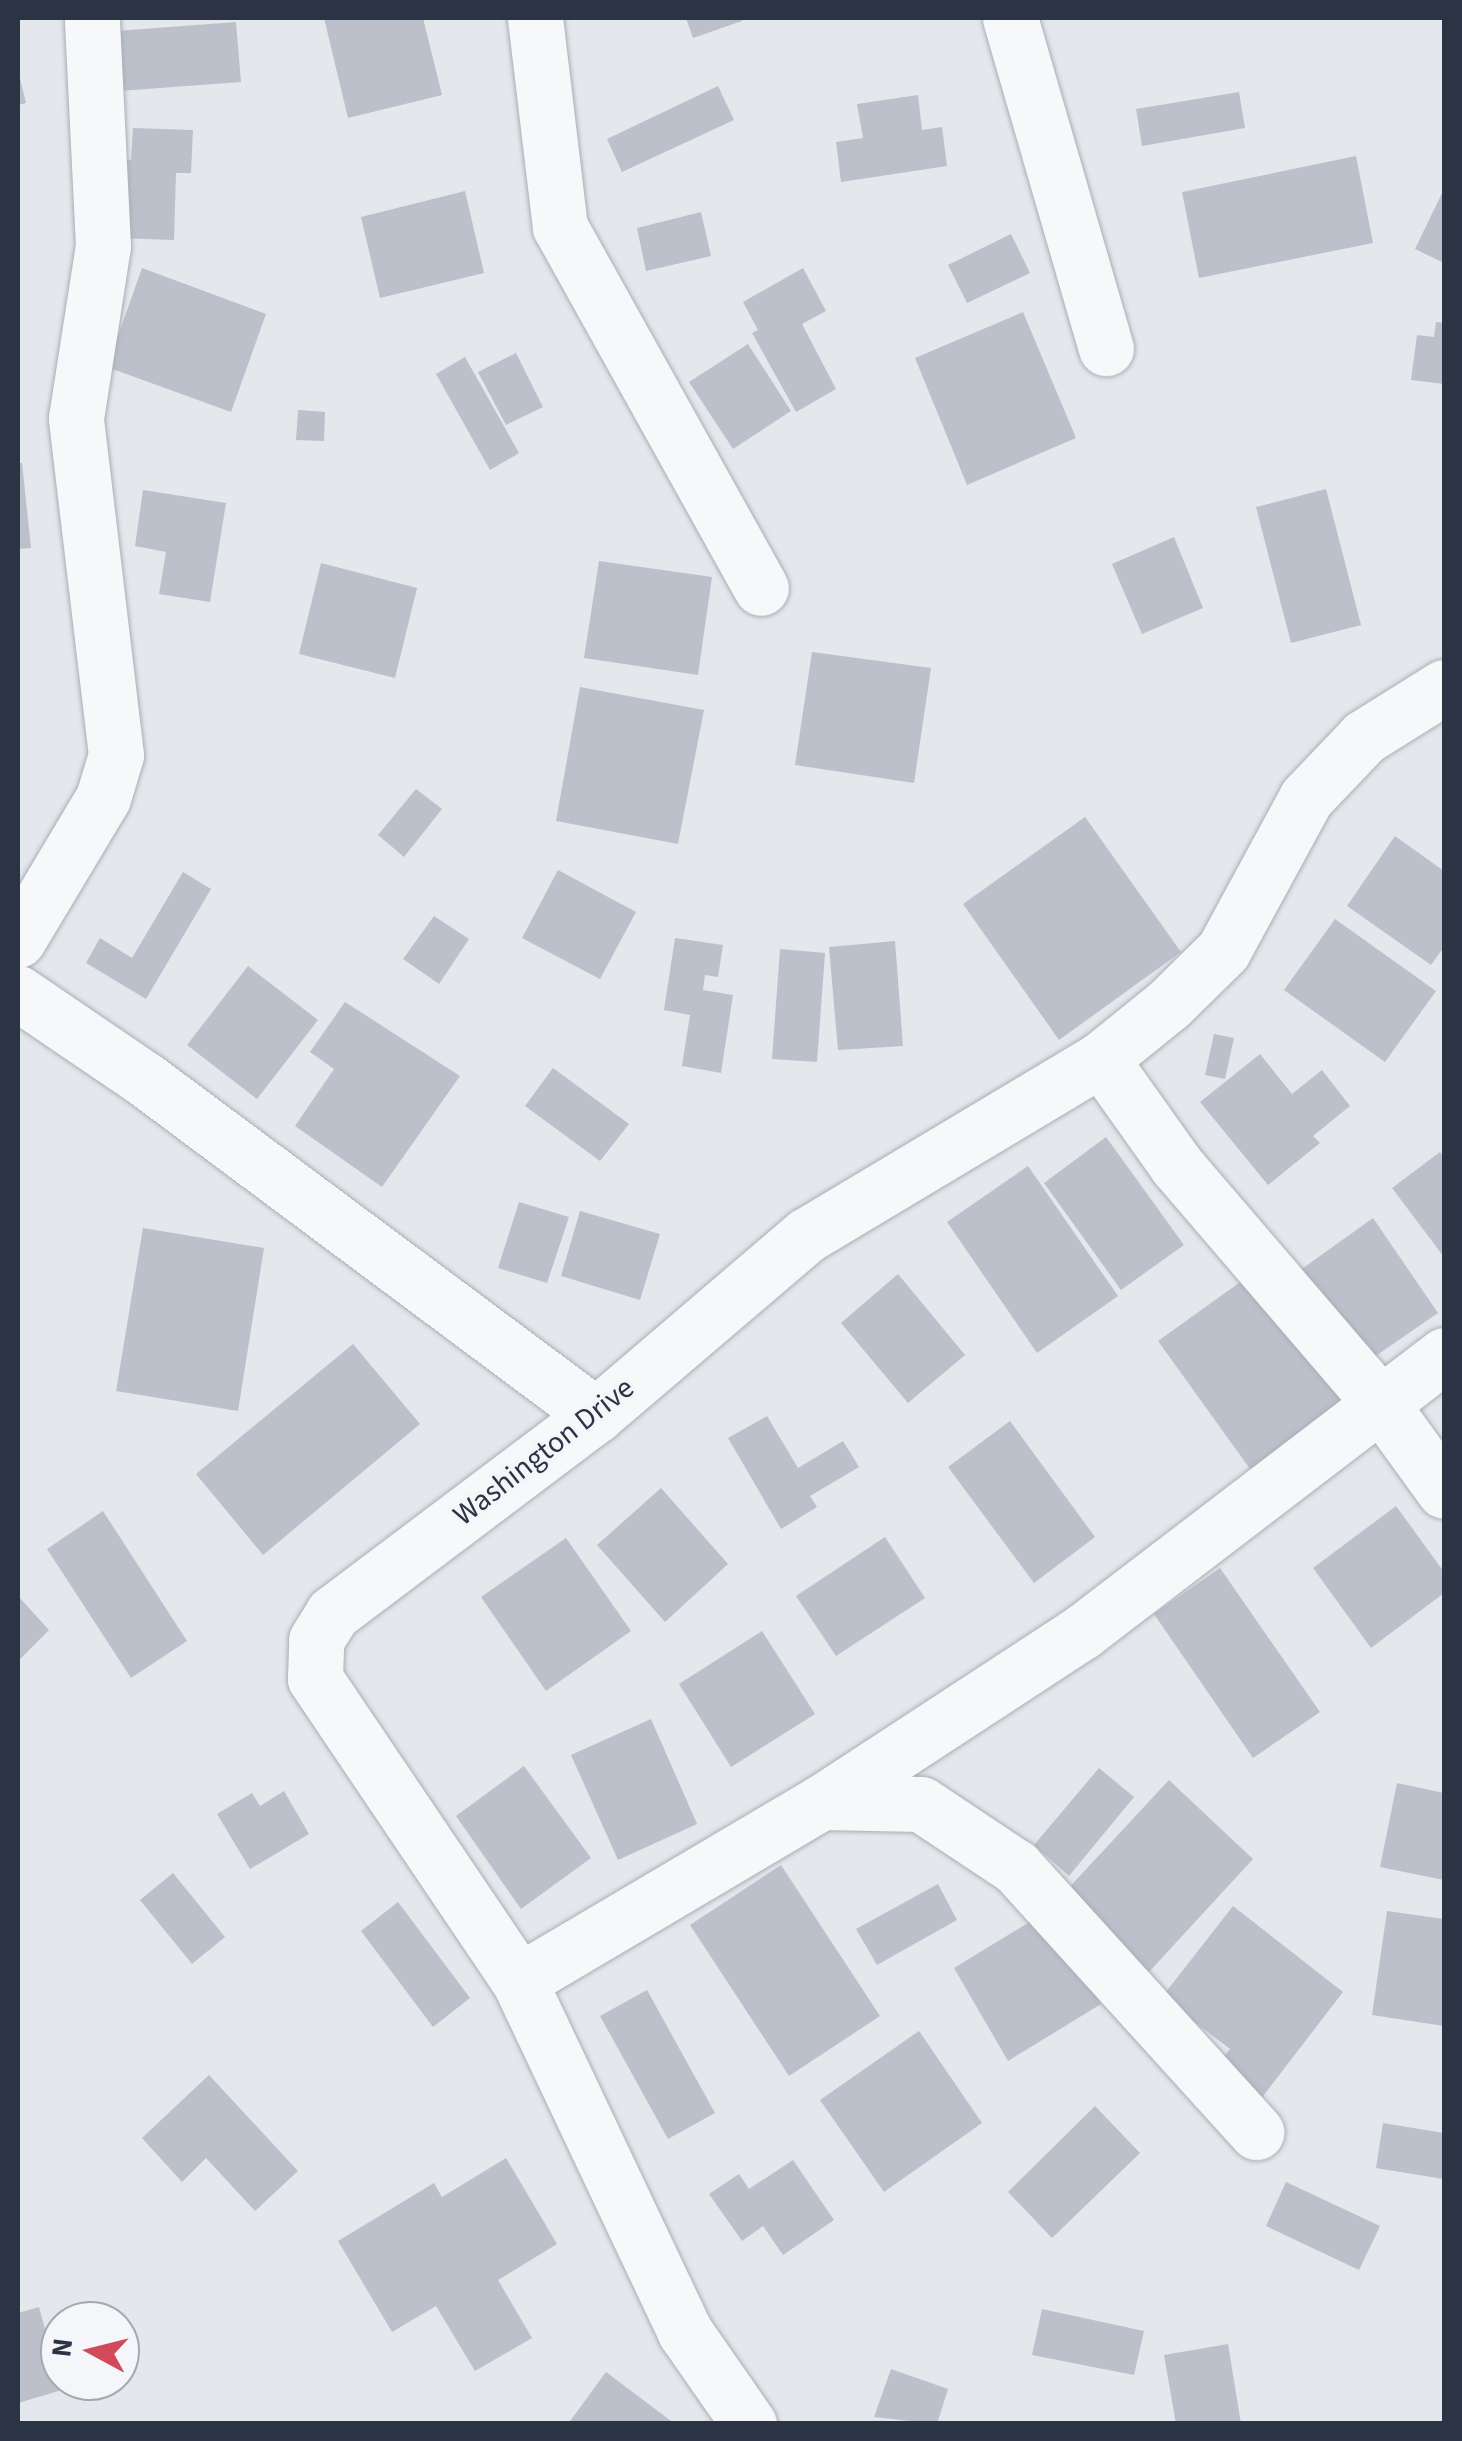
<!DOCTYPE html>
<style>
body{margin:0}
#map{position:relative;width:1462px;height:2441px;overflow:hidden;background:#e4e7ec;font-family:"Source Sans 3",sans-serif}
div>[style]{position:absolute}
.building>*{inset:0;background:#bbc0ca}
.roads{filter:drop-shadow(0 0 2px #a9aeb7) drop-shadow(0 0 2px #a9aeb7)}
.minor>*{height:55px;margin:-27.5px;padding:0 27.5px;transform-origin:27.5px;border-radius:27.5px;background:#f7f8fa}
span{translate:-50% -50%;white-space:nowrap;text-align:center;line-height:1.15;-webkit-text-stroke:8px #f4f6f9;paint-order:stroke}
.street-label{font-size:30px;color:#2b3445}
.frame{position:absolute;inset:0;border:20px solid #2b3445;pointer-events:none}
.north{position:absolute;left:40px;top:2301px;width:100px;height:100px;box-sizing:border-box;background:#f4f6f9;border:2px solid #a4a8b1;border-radius:50%;rotate:277deg;font-size:28px;font-weight:700;line-height:40px;text-align:center;color:#2b3445}
.north::after{content:'';display:block;margin:auto;width:35px;height:45px;background:#d1495b;clip-path:polygon(50% 0,100% 100%,50% 72%,0 100%)}
</style>
<div id="map">
<div class="building">
<div style="clip-path:polygon(324px 18px,423px 18px,442px 95px,348px 118px)"></div>
<div style="clip-path:polygon(686px 18px,741px 18px,742px 21px,693px 38px)"></div>
<div style="clip-path:polygon(236px 22px,241px 82px,106px 92px,103px 32px)"></div>
<div style="clip-path:polygon(18px 70px,26px 103px,18px 105px)"></div>
<div style="clip-path:polygon(718px 86px,734px 120px,622px 172px,607px 139px)"></div>
<div style="clip-path:polygon(1239px 92px,1245px 128px,1142px 146px,1136px 109px)"></div>
<div style="clip-path:polygon(918px 95px,922px 130px,942px 127px,947px 166px,841px 182px,836px 142px,863px 138px,857px 104px)"></div>
<div style="clip-path:polygon(133px 128px,193px 130px,191px 173px,176px 173px,174px 240px,116px 238px,118px 159px,131px 160px)"></div>
<div style="clip-path:polygon(1356px 156px,1373px 243px,1199px 278px,1182px 192px)"></div>
<div style="clip-path:polygon(1444px 189px,1444px 263px,1415px 249px)"></div>
<div style="clip-path:polygon(465px 191px,484px 273px,380px 298px,361px 217px)"></div>
<div style="clip-path:polygon(701px 212px,711px 256px,646px 271px,637px 228px)"></div>
<div style="clip-path:polygon(1011px 234px,1030px 273px,967px 303px,948px 265px)"></div>
<div style="clip-path:polygon(142px 268px,266px 314px,231px 412px,107px 367px)"></div>
<div style="clip-path:polygon(803px 268px,826px 311px,802px 324px,836px 389px,796px 412px,752px 333px,758px 330px,743px 302px)"></div>
<div style="clip-path:polygon(1023px 312px,1076px 438px,967px 485px,915px 358px)"></div>
<div style="clip-path:polygon(1436px 322px,1444px 323px,1444px 384px,1411px 380px,1417px 335px,1434px 337px)"></div>
<div style="clip-path:polygon(748px 344px,791px 411px,733px 449px,689px 382px)"></div>
<div style="clip-path:polygon(516px 353px,543px 407px,506px 425px,478px 372px)"></div>
<div style="clip-path:polygon(465px 357px,519px 453px,490px 470px,436px 374px)"></div>
<div style="clip-path:polygon(298px 410px,325px 412px,324px 441px,296px 440px)"></div>
<div style="clip-path:polygon(18px 463px,22px 463px,31px 548px,18px 549px)"></div>
<div style="clip-path:polygon(1326px 489px,1361px 625px,1291px 643px,1256px 507px)"></div>
<div style="clip-path:polygon(143px 490px,226px 503px,210px 602px,159px 594px,166px 552px,135px 546px)"></div>
<div style="clip-path:polygon(1174px 537px,1203px 608px,1142px 634px,1112px 564px)"></div>
<div style="clip-path:polygon(599px 561px,712px 577px,698px 675px,584px 658px)"></div>
<div style="clip-path:polygon(321px 563px,417px 588px,395px 678px,299px 654px)"></div>
<div style="clip-path:polygon(812px 652px,931px 668px,914px 783px,795px 765px)"></div>
<div style="clip-path:polygon(580px 687px,704px 710px,678px 844px,556px 821px)"></div>
<div style="clip-path:polygon(416px 789px,442px 809px,404px 857px,378px 835px)"></div>
<div style="clip-path:polygon(1085px 817px,1181px 952px,1059px 1040px,963px 904px)"></div>
<div style="clip-path:polygon(1395px 836px,1444px 871px,1444px 947px,1431px 965px,1347px 906px)"></div>
<div style="clip-path:polygon(558px 870px,636px 912px,600px 979px,522px 938px)"></div>
<div style="clip-path:polygon(183px 872px,211px 889px,146px 999px,86px 963px,100px 938px,132px 958px)"></div>
<div style="clip-path:polygon(434px 916px,469px 939px,439px 984px,403px 959px)"></div>
<div style="clip-path:polygon(1335px 919px,1436px 991px,1385px 1062px,1284px 990px)"></div>
<div style="clip-path:polygon(675px 938px,723px 945px,718px 977px,705px 975px,703px 990px,733px 995px,721px 1073px,682px 1066px,690px 1015px,664px 1010px)"></div>
<div style="clip-path:polygon(895px 941px,903px 1046px,838px 1050px,829px 947px)"></div>
<div style="clip-path:polygon(780px 949px,825px 953px,817px 1062px,772px 1059px)"></div>
<div style="clip-path:polygon(248px 966px,318px 1020px,257px 1099px,187px 1045px)"></div>
<div style="clip-path:polygon(345px 1002px,460px 1076px,382px 1187px,295px 1126px,334px 1069px,310px 1052px)"></div>
<div style="clip-path:polygon(1214px 1034px,1234px 1038px,1225px 1079px,1205px 1075px)"></div>
<div style="clip-path:polygon(1260px 1054px,1292px 1094px,1322px 1070px,1350px 1106px,1313px 1136px,1320px 1143px,1268px 1185px,1200px 1102px)"></div>
<div style="clip-path:polygon(553px 1068px,629px 1124px,600px 1161px,525px 1106px)"></div>
<div style="clip-path:polygon(1106px 1137px,1184px 1245px,1121px 1290px,1044px 1183px)"></div>
<div style="clip-path:polygon(1440px 1152px,1444px 1158px,1444px 1257px,1392px 1188px)"></div>
<div style="clip-path:polygon(1028px 1166px,1118px 1296px,1037px 1353px,947px 1222px)"></div>
<div style="clip-path:polygon(519px 1202px,569px 1217px,547px 1283px,498px 1268px)"></div>
<div style="clip-path:polygon(580px 1211px,660px 1234px,640px 1300px,561px 1276px)"></div>
<div style="clip-path:polygon(1373px 1218px,1438px 1313px,1364px 1364px,1299px 1271px)"></div>
<div style="clip-path:polygon(143px 1228px,264px 1248px,238px 1411px,116px 1391px)"></div>
<div style="clip-path:polygon(1257px 1270px,1351px 1400px,1253px 1473px,1158px 1341px)"></div>
<div style="clip-path:polygon(898px 1274px,965px 1355px,908px 1403px,841px 1323px)"></div>
<div style="clip-path:polygon(353px 1344px,420px 1424px,263px 1555px,196px 1474px)"></div>
<div style="clip-path:polygon(767px 1416px,798px 1468px,843px 1441px,859px 1467px,810px 1496px,817px 1507px,781px 1529px,728px 1438px)"></div>
<div style="clip-path:polygon(1010px 1421px,1095px 1537px,1034px 1583px,948px 1467px)"></div>
<div style="clip-path:polygon(661px 1488px,728px 1564px,665px 1622px,597px 1545px)"></div>
<div style="clip-path:polygon(1396px 1506px,1444px 1572px,1444px 1593px,1371px 1648px,1313px 1568px)"></div>
<div style="clip-path:polygon(103px 1511px,187px 1641px,131px 1678px,47px 1549px)"></div>
<div style="clip-path:polygon(885px 1537px,925px 1598px,836px 1656px,796px 1596px)"></div>
<div style="clip-path:polygon(566px 1538px,631px 1631px,546px 1691px,481px 1597px)"></div>
<div style="clip-path:polygon(1220px 1568px,1320px 1712px,1253px 1758px,1154px 1614px)"></div>
<div style="clip-path:polygon(18px 1596px,49px 1630px,18px 1661px)"></div>
<div style="clip-path:polygon(762px 1631px,815px 1714px,731px 1767px,679px 1684px)"></div>
<div style="clip-path:polygon(651px 1719px,697px 1824px,618px 1860px,571px 1755px)"></div>
<div style="clip-path:polygon(524px 1766px,591px 1858px,521px 1909px,456px 1816px)"></div>
<div style="clip-path:polygon(1099px 1768px,1134px 1797px,1069px 1876px,1034px 1845px)"></div>
<div style="clip-path:polygon(1169px 1780px,1253px 1859px,1149px 1972px,1064px 1893px)"></div>
<div style="clip-path:polygon(1397px 1783px,1444px 1793px,1444px 1880px,1380px 1867px)"></div>
<div style="clip-path:polygon(284px 1791px,309px 1834px,250px 1869px,217px 1814px,252px 1793px,260px 1806px)"></div>
<div style="clip-path:polygon(781px 1865px,880px 2016px,789px 2076px,690px 1925px)"></div>
<div style="clip-path:polygon(173px 1873px,225px 1937px,192px 1964px,140px 1900px)"></div>
<div style="clip-path:polygon(938px 1884px,957px 1920px,877px 1965px,856px 1929px)"></div>
<div style="clip-path:polygon(398px 1902px,470px 1998px,433px 2027px,361px 1931px)"></div>
<div style="clip-path:polygon(1233px 1906px,1343px 1992px,1260px 2100px,1216px 2066px,1230px 2049px,1162px 1997px)"></div>
<div style="clip-path:polygon(1387px 1911px,1444px 1919px,1444px 2026px,1372px 2015px)"></div>
<div style="clip-path:polygon(1046px 1912px,1101px 2004px,1008px 2061px,954px 1968px)"></div>
<div style="clip-path:polygon(647px 1990px,715px 2113px,668px 2139px,600px 2016px)"></div>
<div style="clip-path:polygon(919px 2031px,982px 2123px,884px 2192px,820px 2100px)"></div>
<div style="clip-path:polygon(209px 2075px,298px 2171px,255px 2211px,206px 2158px,182px 2182px,142px 2138px)"></div>
<div style="clip-path:polygon(1095px 2106px,1140px 2153px,1052px 2238px,1008px 2192px)"></div>
<div style="clip-path:polygon(1383px 2123px,1444px 2133px,1443px 2179px,1376px 2168px)"></div>
<div style="clip-path:polygon(506px 2158px,557px 2244px,498px 2280px,532px 2338px,475px 2371px,436px 2306px,392px 2332px,338px 2241px,434px 2183px,442px 2197px)"></div>
<div style="clip-path:polygon(793px 2160px,834px 2220px,783px 2255px,763px 2226px,742px 2241px,709px 2194px,739px 2174px,749px 2189px)"></div>
<div style="clip-path:polygon(1286px 2182px,1380px 2226px,1359px 2270px,1266px 2226px)"></div>
<div style="clip-path:polygon(39px 2307px,62px 2390px,18px 2403px,18px 2313px)"></div>
<div style="clip-path:polygon(1042px 2309px,1144px 2331px,1134px 2375px,1032px 2355px)"></div>
<div style="clip-path:polygon(1228px 2344px,1241px 2424px,1176px 2424px,1164px 2355px)"></div>
<div style="clip-path:polygon(891px 2369px,948px 2389px,937px 2424px,874px 2417px)"></div>
<div style="clip-path:polygon(606px 2372px,675px 2424px,568px 2424px)"></div>
</div>
<div class="roads">
<div class="minor">
<div style="left:535px;top:18px;width:210px;rotate:83.2deg"></div>
<div style="left:560px;top:227px;width:413px;rotate:60.9deg"></div>
<div style="left:1010px;top:18px;width:344px;rotate:73.8deg"></div>
<div style="left:18px;top:940px;width:165px;rotate:-59.1deg"></div>
<div style="left:103px;top:798px;width:45px;rotate:-73.2deg"></div>
<div style="left:116px;top:755px;width:339px;rotate:-96.8deg"></div>
<div style="left:76px;top:418px;width:174px;rotate:-81.1deg"></div>
<div style="left:103px;top:246px;width:228px;rotate:-92.8deg"></div>
<div style="left:18px;top:993px;width:155px;rotate:34.2deg"></div>
<div style="left:146px;top:1080px;width:561px;rotate:36.67deg"></div>
<div style="left:1101px;top:1059px;width:131px;rotate:54.6deg"></div>
<div style="left:1177px;top:1166px;width:313px;rotate:49.4deg"></div>
<div style="left:1381px;top:1404px;width:107px;rotate:54.1deg"></div>
<div style="left:822px;top:1802px;width:311px;rotate:-33.2deg"></div>
<div style="left:1082px;top:1632px;width:456px;rotate:-37.4deg"></div>
<div style="left:519px;top:1981px;width:352px;rotate:-30.6deg"></div>
<div style="left:822px;top:1802px;width:99px;rotate:1.2deg"></div>
<div style="left:921px;top:1804px;width:114px;rotate:33.6deg"></div>
<div style="left:1016px;top:1867px;width:358px;rotate:47.8deg"></div>
<div style="left:749px;top:2424px;width:112px;rotate:-124.8deg"></div>
<div style="left:685px;top:2332px;width:388px;rotate:-115.3deg"></div>
<div style="left:519px;top:1981px;width:365px;rotate:-124deg"></div>
<div style="left:315px;top:1678px;width:38px;rotate:-88deg"></div>
<div style="left:316px;top:1640px;width:32px;rotate:-58deg"></div>
<div style="left:333px;top:1613px;width:329px;rotate:-37deg"></div>
<div style="left:596px;top:1415px;width:277px;rotate:-40.5deg"></div>
<div style="left:807px;top:1235px;width:343px;rotate:-30.9deg"></div>
<div style="left:1101px;top:1059px;width:87px;rotate:-39deg"></div>
<div style="left:1169px;top:1004px;width:76px;rotate:-44.5deg"></div>
<div style="left:1223px;top:951px;width:174px;rotate:-61.5deg"></div>
<div style="left:1306px;top:798px;width:84px;rotate:-46.4deg"></div>
<div style="left:1364px;top:737px;width:94px;rotate:-32deg"></div>
</div>
</div>
<div class="street-label">
<span style="left:544px;top:1452px;rotate:-38deg">Washington Drive</span>
</div>
<div class="frame"></div>
<div class="north">N</div>
</div>
